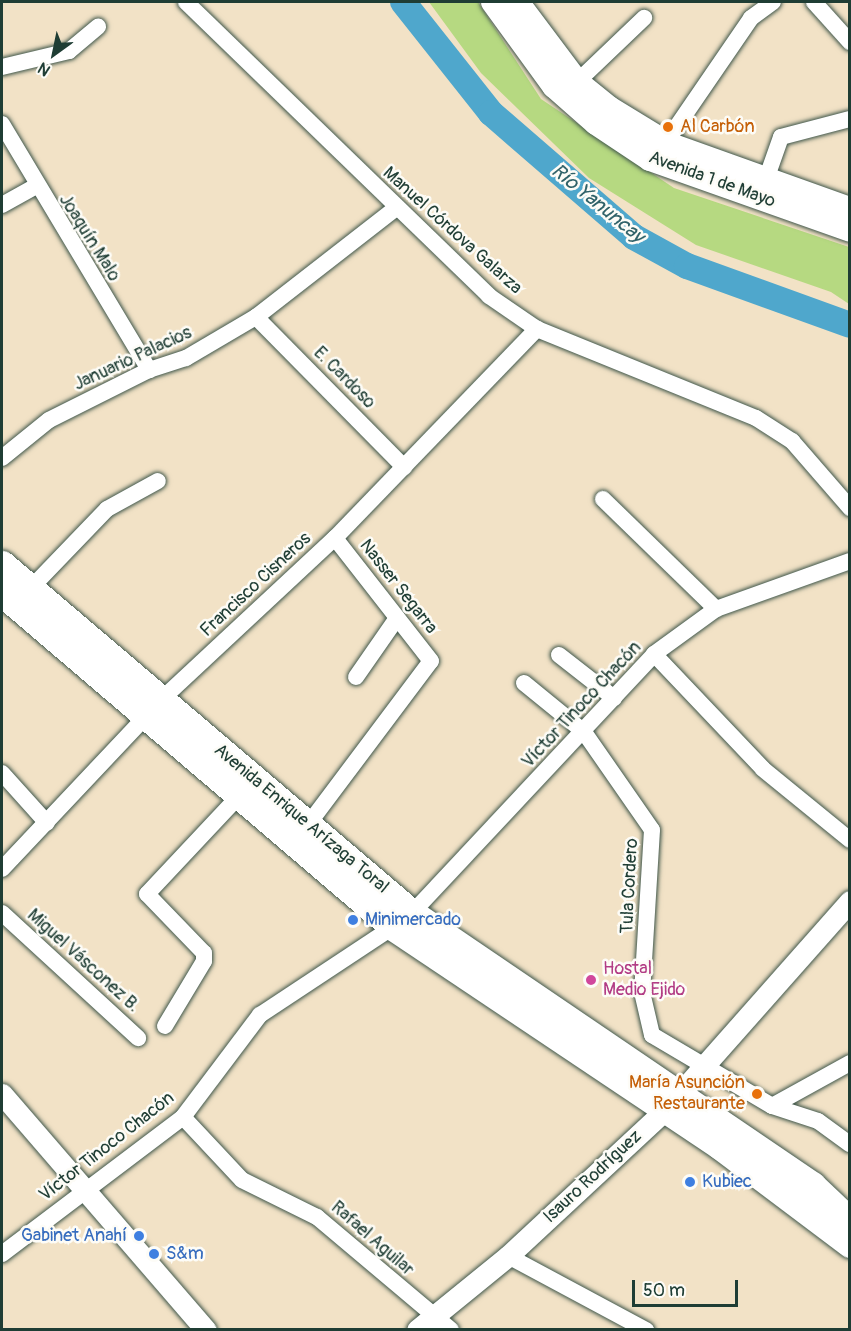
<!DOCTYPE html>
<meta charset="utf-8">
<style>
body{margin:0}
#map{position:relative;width:851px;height:1331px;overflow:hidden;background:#f2e2c6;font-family:Pangolin,sans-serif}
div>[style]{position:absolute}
.green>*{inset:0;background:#b6d981}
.river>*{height:26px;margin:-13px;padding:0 13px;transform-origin:13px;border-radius:13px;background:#4fa7cc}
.roads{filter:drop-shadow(0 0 2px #3f564a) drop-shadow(0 0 2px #3f564a)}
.minor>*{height:16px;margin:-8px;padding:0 8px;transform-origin:8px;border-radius:8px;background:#fff}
.tertiary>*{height:21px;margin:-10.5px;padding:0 10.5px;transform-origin:10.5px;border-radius:10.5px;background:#fff}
.secondary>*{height:24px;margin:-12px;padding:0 12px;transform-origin:12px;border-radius:12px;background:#fff}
.primary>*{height:27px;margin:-13.5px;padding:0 13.5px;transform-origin:13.5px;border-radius:13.5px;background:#fff}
.dots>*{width:16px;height:16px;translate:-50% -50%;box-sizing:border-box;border:3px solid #fdfcf7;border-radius:50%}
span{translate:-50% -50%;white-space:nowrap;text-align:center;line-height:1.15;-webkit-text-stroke:5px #fdfcf7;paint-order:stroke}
.food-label{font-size:18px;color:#c56008}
.left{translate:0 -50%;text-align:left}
.right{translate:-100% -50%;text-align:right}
.street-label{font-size:18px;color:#1f3d34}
.shop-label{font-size:18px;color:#366cbe}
.hotel-label{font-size:18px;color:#b23c85}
.water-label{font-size:20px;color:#306269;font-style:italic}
.frame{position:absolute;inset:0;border:3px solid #1f3d34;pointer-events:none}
.north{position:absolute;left:24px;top:24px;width:60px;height:60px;-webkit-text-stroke:4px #fdfcf7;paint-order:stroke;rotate:213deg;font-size:16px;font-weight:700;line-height:24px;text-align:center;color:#1f3d34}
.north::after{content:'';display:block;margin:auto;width:21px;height:27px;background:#1f3d34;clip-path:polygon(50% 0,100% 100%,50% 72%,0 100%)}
.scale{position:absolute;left:632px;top:1280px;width:106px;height:27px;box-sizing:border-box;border:3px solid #1f3d34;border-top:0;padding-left:8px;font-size:18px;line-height:21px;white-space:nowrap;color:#1f3d34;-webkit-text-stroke:4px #fdfcf7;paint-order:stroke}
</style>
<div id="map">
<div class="green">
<div style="clip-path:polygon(429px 2px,478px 2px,541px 99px,674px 188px,849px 247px,849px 304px,831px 292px,696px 245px,589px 178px,481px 73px)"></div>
</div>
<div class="river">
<div style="left:403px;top:2px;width:142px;rotate:51.6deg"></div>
<div style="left:491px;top:113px;width:189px;rotate:40.9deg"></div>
<div style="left:634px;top:237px;width:60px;rotate:28.7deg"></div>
<div style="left:687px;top:266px;width:173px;rotate:19.9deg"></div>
</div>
<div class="roads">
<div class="minor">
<div style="left:186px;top:2px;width:422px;rotate:44.1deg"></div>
<div style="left:489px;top:296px;width:58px;rotate:34.5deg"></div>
<div style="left:537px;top:329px;width:236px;rotate:22.1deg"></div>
<div style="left:756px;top:418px;width:43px;rotate:32.6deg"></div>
<div style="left:792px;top:441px;width:89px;rotate:49.1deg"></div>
<div style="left:814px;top:2px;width:54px;rotate:48deg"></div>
<div style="left:2px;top:67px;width:69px;rotate:-13.4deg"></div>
<div style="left:69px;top:51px;width:38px;rotate:-40deg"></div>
<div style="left:577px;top:82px;width:93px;rotate:-43.7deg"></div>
<div style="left:2px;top:124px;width:287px;rotate:59.1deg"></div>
<div style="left:660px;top:151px;width:161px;rotate:-55.6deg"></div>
<div style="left:751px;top:18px;width:27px;rotate:-36deg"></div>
<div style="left:763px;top:188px;width:54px;rotate:-70.6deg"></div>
<div style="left:781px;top:137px;width:71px;rotate:-14.6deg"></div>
<div style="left:2px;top:205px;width:37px;rotate:-29deg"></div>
<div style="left:256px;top:317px;width:211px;rotate:45.4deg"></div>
<div style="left:2px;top:458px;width:60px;rotate:-39deg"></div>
<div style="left:49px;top:420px;width:112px;rotate:-26.6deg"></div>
<div style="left:149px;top:370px;width:39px;rotate:-18deg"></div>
<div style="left:186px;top:358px;width:81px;rotate:-30.4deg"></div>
<div style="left:256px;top:317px;width:177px;rotate:-37.9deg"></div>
<div style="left:603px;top:499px;width:158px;rotate:44.2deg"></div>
<div style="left:30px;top:589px;width:111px;rotate:-46.1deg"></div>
<div style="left:107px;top:509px;width:58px;rotate:-28.8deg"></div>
<div style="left:654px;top:654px;width:158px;rotate:46.5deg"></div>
<div style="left:763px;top:769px;width:112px;rotate:39.2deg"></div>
<div style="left:559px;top:655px;width:70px;rotate:38deg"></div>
<div style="left:356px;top:677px;width:72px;rotate:-55.2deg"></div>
<div style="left:524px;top:683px;width:77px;rotate:39.2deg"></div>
<div style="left:584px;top:732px;width:119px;rotate:55.2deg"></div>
<div style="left:652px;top:830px;width:162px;rotate:93.5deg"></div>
<div style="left:642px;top:992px;width:44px;rotate:76.9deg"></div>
<div style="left:652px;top:1035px;width:139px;rotate:30.6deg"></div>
<div style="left:772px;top:1106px;width:89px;rotate:-28.9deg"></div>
<div style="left:2px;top:773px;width:67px;rotate:48deg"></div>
<div style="left:307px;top:826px;width:206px;rotate:-53.1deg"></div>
<div style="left:431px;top:661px;width:156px;rotate:-128deg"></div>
<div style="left:2px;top:869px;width:232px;rotate:-46.7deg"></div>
<div style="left:161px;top:700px;width:238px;rotate:-43deg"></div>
<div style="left:335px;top:538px;width:291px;rotate:-46deg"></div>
<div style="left:2px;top:913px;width:185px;rotate:42.6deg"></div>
<div style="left:412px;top:913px;width:354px;rotate:-46.9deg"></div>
<div style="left:654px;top:654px;width:77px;rotate:-36deg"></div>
<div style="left:716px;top:609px;width:142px;rotate:-19.7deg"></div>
<div style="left:165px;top:1026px;width:76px;rotate:-59deg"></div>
<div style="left:204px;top:961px;width:8px;rotate:-90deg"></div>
<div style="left:204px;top:953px;width:82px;rotate:-134deg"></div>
<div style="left:147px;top:894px;width:133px;rotate:-46.8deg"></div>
<div style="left:772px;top:1106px;width:48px;rotate:18.1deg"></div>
<div style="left:818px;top:1121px;width:39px;rotate:36deg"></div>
<div style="left:183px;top:1117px;width:86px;rotate:46.9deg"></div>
<div style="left:242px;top:1180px;width:84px;rotate:26.3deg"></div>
<div style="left:317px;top:1217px;width:175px;rotate:40.1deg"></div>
<div style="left:2px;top:1254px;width:227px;rotate:-37.1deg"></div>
<div style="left:183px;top:1117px;width:128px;rotate:-53deg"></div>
<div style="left:260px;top:1015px;width:159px;rotate:-33.5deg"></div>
<div style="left:508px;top:1256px;width:157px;rotate:28.2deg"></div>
</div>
<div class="tertiary">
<div style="left:2px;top:1094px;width:312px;rotate:49.2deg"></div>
<div style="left:417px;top:1330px;width:117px;rotate:-39.1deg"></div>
<div style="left:508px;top:1256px;width:214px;rotate:-42.9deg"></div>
<div style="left:665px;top:1110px;width:279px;rotate:-48.5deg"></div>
</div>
<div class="secondary">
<div style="left:493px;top:2px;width:104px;rotate:54deg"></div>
<div style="left:554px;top:86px;width:56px;rotate:41.4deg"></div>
<div style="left:596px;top:123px;width:65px;rotate:33.7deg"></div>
<div style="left:650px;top:159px;width:212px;rotate:19.5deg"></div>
<div style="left:517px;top:2px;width:100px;rotate:53.1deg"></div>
<div style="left:577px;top:82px;width:41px;rotate:39.1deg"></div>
<div style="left:609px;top:108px;width:69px;rotate:31.4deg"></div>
<div style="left:668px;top:144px;width:193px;rotate:19.7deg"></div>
</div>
<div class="primary">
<div style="left:2px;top:564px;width:538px;rotate:40.41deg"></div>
<div style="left:412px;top:913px;width:484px;rotate:34.2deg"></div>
<div style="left:812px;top:1185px;width:52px;rotate:43.5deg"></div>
<div style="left:2px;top:593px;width:514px;rotate:40.5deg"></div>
<div style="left:393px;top:927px;width:394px;rotate:33.8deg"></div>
<div style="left:720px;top:1146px;width:163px;rotate:37deg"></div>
</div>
</div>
<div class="dots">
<div style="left:668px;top:127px;background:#e8710a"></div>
<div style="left:353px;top:920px;background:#3f7fe0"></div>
<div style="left:591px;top:980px;background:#d1479c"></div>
<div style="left:757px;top:1094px;background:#e8710a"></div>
<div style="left:690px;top:1182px;background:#3f7fe0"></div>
<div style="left:139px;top:1236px;background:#3f7fe0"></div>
<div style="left:154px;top:1254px;background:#3f7fe0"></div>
</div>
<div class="food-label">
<span class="left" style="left:680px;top:127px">Al Carbón</span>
<span class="right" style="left:745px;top:1094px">María Asunción<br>Restaurante</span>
</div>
<div class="street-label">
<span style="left:712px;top:180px;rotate:20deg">Avenida 1 de Mayo</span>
<span style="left:452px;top:231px;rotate:42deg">Manuel Córdova Galarza</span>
<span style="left:89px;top:238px;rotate:58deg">Joaquín Malo</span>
<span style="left:133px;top:359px;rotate:-25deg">Januario Palacios</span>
<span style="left:344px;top:378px;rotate:45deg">E. Cardoso</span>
<span style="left:256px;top:585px;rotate:-43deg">Francisco Cisneros</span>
<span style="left:398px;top:587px;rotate:52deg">Nasser Segarra</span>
<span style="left:582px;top:705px;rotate:-47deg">Víctor Tinoco Chacón</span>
<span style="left:301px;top:819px;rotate:40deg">Avenida Enrique Arízaga Toral</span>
<span style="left:630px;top:886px;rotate:-87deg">Tula Cordero</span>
<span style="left:83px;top:961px;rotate:42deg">Miguel Vásconez B.</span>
<span style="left:107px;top:1147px;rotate:-38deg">Víctor Tinoco Chacón</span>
<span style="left:593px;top:1177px;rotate:-43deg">Isauro Rodríguez</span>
<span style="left:372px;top:1239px;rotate:41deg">Rafael Aguilar</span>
</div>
<div class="shop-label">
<span class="left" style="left:365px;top:920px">Minimercado</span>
<span class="left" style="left:702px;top:1182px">Kubiec</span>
<span class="right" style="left:127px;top:1236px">Gabinet Anahí</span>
<span class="left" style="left:166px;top:1254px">S&amp;m</span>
</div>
<div class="hotel-label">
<span class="left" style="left:603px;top:980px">Hostal<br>Medio Ejido</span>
</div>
<div class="water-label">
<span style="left:598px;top:203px;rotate:39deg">Río Yanuncay</span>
</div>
<div class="frame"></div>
<div class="north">N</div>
<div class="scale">50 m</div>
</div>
